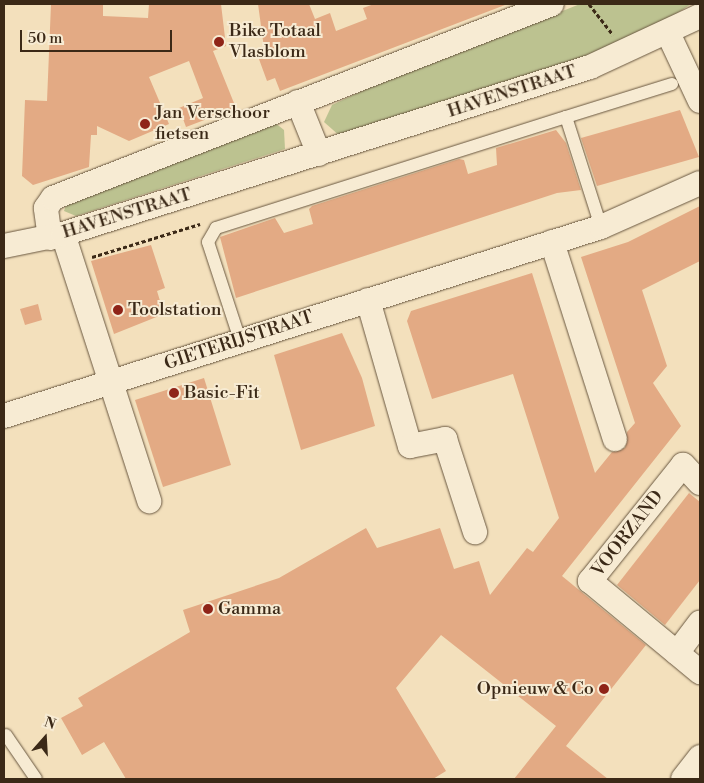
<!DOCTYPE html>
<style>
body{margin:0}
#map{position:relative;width:704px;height:783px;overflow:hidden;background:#f3e0bc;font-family:"Libre Bodoni",serif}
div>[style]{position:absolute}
.green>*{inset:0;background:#bcc290}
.building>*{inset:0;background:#e3aa84}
.path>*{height:3px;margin-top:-1.5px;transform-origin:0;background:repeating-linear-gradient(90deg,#3b2917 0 4px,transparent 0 6.5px)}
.roads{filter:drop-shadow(0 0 1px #695740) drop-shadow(0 0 1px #695740)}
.lane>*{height:12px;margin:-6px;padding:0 6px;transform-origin:6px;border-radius:6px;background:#f7ebd3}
.street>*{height:24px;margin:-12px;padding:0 12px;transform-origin:12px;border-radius:12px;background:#f7ebd3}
.dots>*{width:14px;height:14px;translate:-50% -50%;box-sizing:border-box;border:2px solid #f7ebd3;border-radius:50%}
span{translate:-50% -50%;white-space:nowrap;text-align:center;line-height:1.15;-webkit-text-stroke:4px #f7ebd3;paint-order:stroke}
.poi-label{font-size:18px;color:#3b2917}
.left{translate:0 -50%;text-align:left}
.right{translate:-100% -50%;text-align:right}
.street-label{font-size:18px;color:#3b2917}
.frame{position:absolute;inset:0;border:5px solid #3b2917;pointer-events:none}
.north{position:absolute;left:20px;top:713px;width:50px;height:50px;-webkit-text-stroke:4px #f7ebd3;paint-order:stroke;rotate:19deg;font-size:14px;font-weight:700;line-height:20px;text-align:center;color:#3b2917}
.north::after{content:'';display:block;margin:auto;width:18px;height:22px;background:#3b2917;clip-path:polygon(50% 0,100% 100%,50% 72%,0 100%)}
.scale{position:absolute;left:20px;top:30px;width:152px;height:22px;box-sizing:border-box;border:2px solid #3b2917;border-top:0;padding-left:6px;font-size:15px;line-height:18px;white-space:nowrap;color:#3b2917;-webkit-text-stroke:4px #f7ebd3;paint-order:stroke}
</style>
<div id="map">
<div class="green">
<div style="clip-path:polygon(580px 4px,691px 4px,635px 41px,341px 137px,324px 122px,332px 105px,364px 90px)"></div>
<div style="clip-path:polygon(274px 122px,284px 130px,285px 149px,76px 216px,64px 211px,66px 205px)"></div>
</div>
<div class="building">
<div style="clip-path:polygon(51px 4px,103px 4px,103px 16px,148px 18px,149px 4px,221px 4px,226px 46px,213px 51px,236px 108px,186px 127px,179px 108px,203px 98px,189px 61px,149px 77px,169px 124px,129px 141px,97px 126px,97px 135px,91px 135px,89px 167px,33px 185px,22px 176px,25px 100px,47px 101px)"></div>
<div style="clip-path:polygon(258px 4px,309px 4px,315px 19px,330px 13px,336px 31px,367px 19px,363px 8px,374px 4px,505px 5px,280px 91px,275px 78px,267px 81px,256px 51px,264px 48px)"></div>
<div style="clip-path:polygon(680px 110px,699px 157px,597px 186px,581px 138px)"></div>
<div style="clip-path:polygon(556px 130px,566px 143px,581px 190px,557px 193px,236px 298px,220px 237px,275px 218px,284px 233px,313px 224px,309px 209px,312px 206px,459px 159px,464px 160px,468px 174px,497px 165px,496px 148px)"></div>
<div style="clip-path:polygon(700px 206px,700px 261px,642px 290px,667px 366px,653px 383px,681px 426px,562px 576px,646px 645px,566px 746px,608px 779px,514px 779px,556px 726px,441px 635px,396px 688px,446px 771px,433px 779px,126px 779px,104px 742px,82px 755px,61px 718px,83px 706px,78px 698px,190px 632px,183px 610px,279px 578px,366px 528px,377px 548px,440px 528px,454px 569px,479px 561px,490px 595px,527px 548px,533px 552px,559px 518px,513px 374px,432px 399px,407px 321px,411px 311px,532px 273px,595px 473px,612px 452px,625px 448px,627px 432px,635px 423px,581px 257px,628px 242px)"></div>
<div style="clip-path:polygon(151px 245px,165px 288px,157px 291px,164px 314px,114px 334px,91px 261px)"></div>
<div style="clip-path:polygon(38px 304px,42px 320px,25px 325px,20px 309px)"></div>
<div style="clip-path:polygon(342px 333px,362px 378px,375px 426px,301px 450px,274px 355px)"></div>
<div style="clip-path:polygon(204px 378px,231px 465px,163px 487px,135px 400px)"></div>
<div style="clip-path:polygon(689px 493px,700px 502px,700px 580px,665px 625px,617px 585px)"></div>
</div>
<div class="path">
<div style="left:589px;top:4px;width:39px;rotate:52deg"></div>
<div style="left:92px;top:257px;width:113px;rotate:-17deg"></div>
</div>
<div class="roads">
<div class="lane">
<div style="left:566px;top:117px;width:111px;rotate:-17.3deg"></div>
<div style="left:240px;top:340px;width:103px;rotate:-108.1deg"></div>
<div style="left:208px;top:242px;width:16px;rotate:-60deg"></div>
<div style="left:216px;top:228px;width:367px;rotate:-17.6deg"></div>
<div style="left:566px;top:117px;width:115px;rotate:72.3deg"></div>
<div style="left:6px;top:735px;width:53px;rotate:55.7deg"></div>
</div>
<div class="street">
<div style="left:668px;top:33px;width:75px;rotate:64.8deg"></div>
<div style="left:298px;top:102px;width:56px;rotate:68deg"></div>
<div style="left:63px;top:234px;width:281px;rotate:72.1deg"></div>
<div style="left:50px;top:238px;width:30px;rotate:-98deg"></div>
<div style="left:46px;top:208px;width:12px;rotate:-55deg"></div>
<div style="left:53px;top:198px;width:535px;rotate:-21.24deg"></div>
<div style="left:552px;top:242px;width:207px;rotate:72.3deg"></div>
<div style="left:4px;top:246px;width:60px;rotate:-11.5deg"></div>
<div style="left:63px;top:234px;width:553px;rotate:-17.58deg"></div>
<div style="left:590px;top:67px;width:121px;rotate:-24.9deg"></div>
<div style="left:368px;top:300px;width:152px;rotate:74deg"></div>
<div style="left:410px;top:446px;width:36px;rotate:-11deg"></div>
<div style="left:445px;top:439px;width:98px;rotate:72.1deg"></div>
<div style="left:4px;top:416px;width:626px;rotate:-17.57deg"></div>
<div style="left:601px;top:227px;width:108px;rotate:-24deg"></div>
<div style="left:700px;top:483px;width:25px;rotate:-133deg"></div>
<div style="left:683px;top:465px;width:149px;rotate:128.7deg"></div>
<div style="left:590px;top:581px;width:143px;rotate:39.6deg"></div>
<div style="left:677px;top:653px;width:38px;rotate:-53deg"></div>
<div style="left:683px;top:779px;width:28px;rotate:-52deg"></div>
</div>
</div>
<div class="dots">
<div style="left:219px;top:42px;background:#8f2418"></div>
<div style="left:145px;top:124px;background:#8f2418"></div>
<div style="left:118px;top:310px;background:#8f2418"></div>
<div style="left:174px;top:393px;background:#8f2418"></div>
<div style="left:208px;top:609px;background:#8f2418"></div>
<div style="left:604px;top:689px;background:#8f2418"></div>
</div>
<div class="poi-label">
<span class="left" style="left:229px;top:42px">Bike Totaal<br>Vlasblom</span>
<span class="left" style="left:155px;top:124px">Jan Verschoor<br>fietsen</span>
<span class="left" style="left:128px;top:310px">Toolstation</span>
<span class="left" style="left:184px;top:393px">Basic-Fit</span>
<span class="left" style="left:218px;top:609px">Gamma</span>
<span class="right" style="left:594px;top:689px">Opnieuw &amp; Co</span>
</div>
<div class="street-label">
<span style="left:512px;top:92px;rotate:-18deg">HAVENSTRAAT</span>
<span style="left:127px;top:214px;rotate:-17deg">HAVENSTRAAT</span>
<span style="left:239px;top:341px;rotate:-18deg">GIETERIJSTRAAT</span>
<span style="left:628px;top:534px;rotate:-52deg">VOORZAND</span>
</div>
<div class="frame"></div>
<div class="north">N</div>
<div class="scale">50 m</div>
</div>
